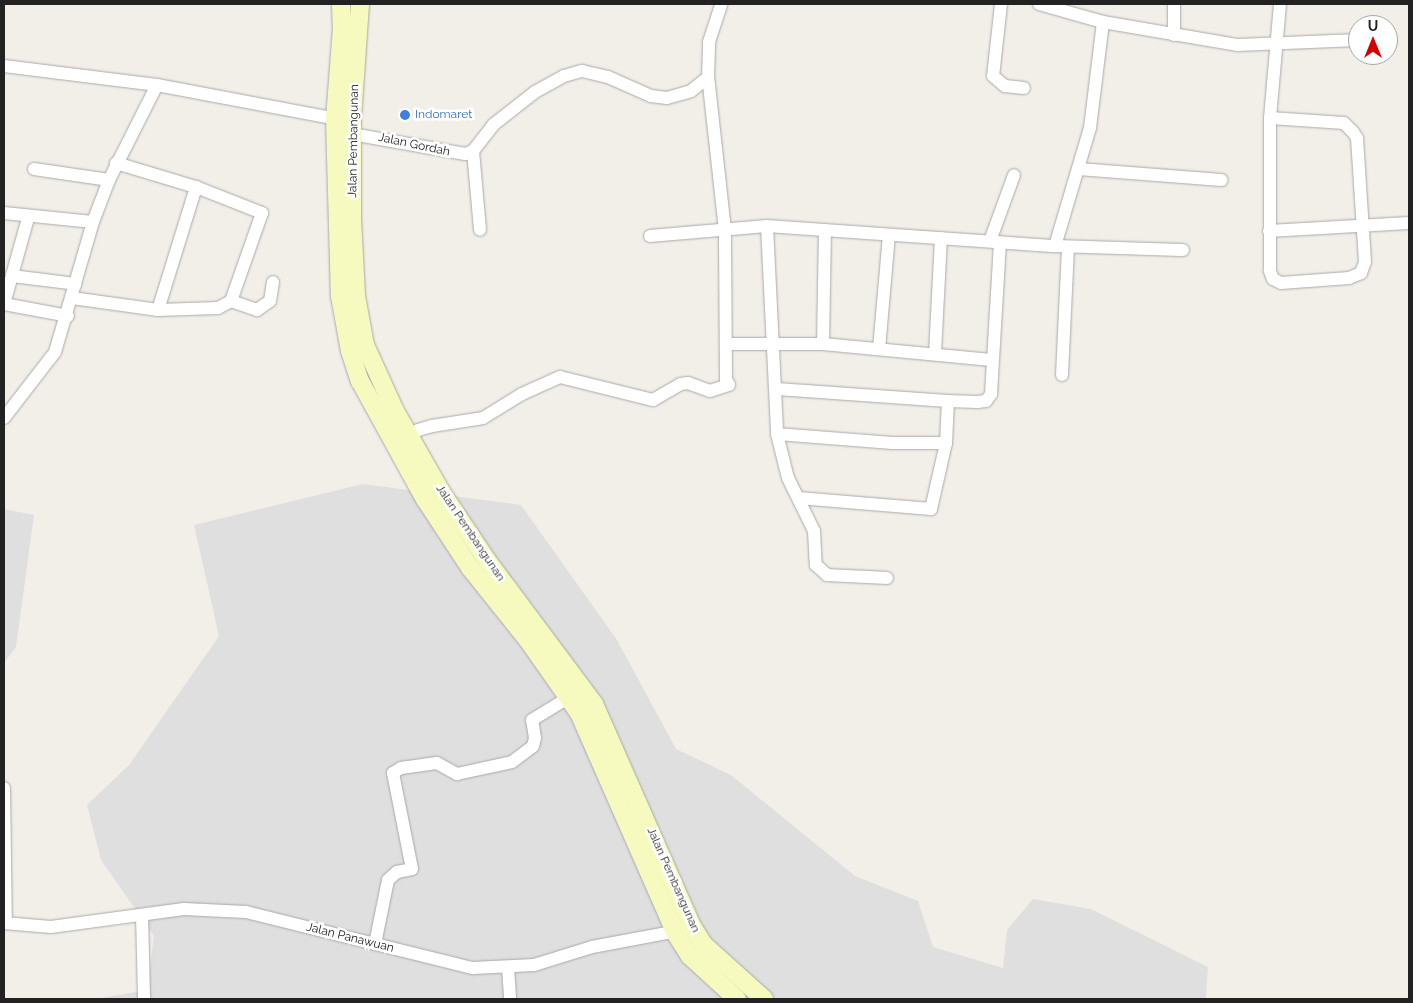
<!DOCTYPE html>
<style>
body{margin:0}
#map{position:relative;width:1413px;height:1003px;overflow:hidden;background:#f2efe9;font-family:Raleway,sans-serif}
div>[style]{position:absolute}
.residential>*{inset:0;background:#e0dfdf}
.roads{filter:drop-shadow(0 0 1px #a9a9a9) drop-shadow(0 0 1px #a9a9a9)}
.street>*{height:12px;margin:-6px;padding:0 6px;transform-origin:6px;border-radius:6px;background:#fff}
.secondary>*{height:18px;margin:-9px;padding:0 9px;transform-origin:9px;border-radius:9px;background:#f7fabf}
.dots>*{width:14px;height:14px;translate:-50% -50%;box-sizing:border-box;border:2px solid #fff;border-radius:50%}
span{translate:-50% -50%;white-space:nowrap;text-align:center;line-height:1.15;-webkit-text-stroke:5px #fff;paint-order:stroke}
.shop-label{font-size:12px;color:#366cbe}
.left{translate:0 -50%;text-align:left}
.street-label{font-size:12px;color:#222}
.frame{position:absolute;inset:0;border:5px solid #222;pointer-events:none}
.north{position:absolute;left:1348px;top:15px;width:50px;height:50px;box-sizing:border-box;background:#fff;border:1px solid #a7a7a7;border-radius:50%;rotate:0deg;font-size:14px;font-weight:700;line-height:20px;text-align:center;color:#222}
.north::after{content:'';display:block;margin:auto;width:18px;height:22px;background:#d40000;clip-path:polygon(50% 0,100% 100%,50% 72%,0 100%)}
</style>
<div id="map">
<div class="residential">
<div style="clip-path:polygon(363px 484px,521px 505px,617px 640px,676px 749px,731px 775px,855px 876px,918px 901px,933px 947px,1003px 968px,1007px 930px,1033px 899px,1091px 909px,1208px 967px,1206px 999px,95px 999px,147px 990px,154px 936px,101px 860px,87px 805px,129px 765px,219px 636px,194px 525px)"></div>
<div style="clip-path:polygon(4px 509px,34px 515px,16px 647px,4px 663px)"></div>
</div>
<div class="roads">
<div class="street">
<div style="left:1001px;top:4px;width:72px;rotate:96.3deg"></div>
<div style="left:993px;top:76px;width:16px;rotate:40deg"></div>
<div style="left:1005px;top:86px;width:19px;rotate:6deg"></div>
<div style="left:1039px;top:4px;width:66px;rotate:15.7deg"></div>
<div style="left:1103px;top:22px;width:137px;rotate:9.7deg"></div>
<div style="left:1238px;top:45px;width:120px;rotate:-2.4deg"></div>
<div style="left:1174px;top:35px;width:31px;rotate:-90deg"></div>
<div style="left:4px;top:66px;width:154px;rotate:7.1deg"></div>
<div style="left:157px;top:85px;width:188px;rotate:10.7deg"></div>
<div style="left:1270px;top:118px;width:74px;rotate:3.9deg"></div>
<div style="left:1344px;top:123px;width:13px;rotate:45deg"></div>
<div style="left:1353px;top:132px;width:7px;rotate:56deg"></div>
<div style="left:1357px;top:138px;width:124px;rotate:86.3deg"></div>
<div style="left:1365px;top:262px;width:12px;rotate:110deg"></div>
<div style="left:1361px;top:273px;width:13px;rotate:157deg"></div>
<div style="left:1349px;top:278px;width:68px;rotate:175.8deg"></div>
<div style="left:1281px;top:283px;width:9px;rotate:-153deg"></div>
<div style="left:1273px;top:279px;width:9px;rotate:-111deg"></div>
<div style="left:1270px;top:271px;width:153px;rotate:-90deg"></div>
<div style="left:1270px;top:118px;width:114px;rotate:-85deg"></div>
<div style="left:346px;top:133px;width:121px;rotate:10deg"></div>
<div style="left:465px;top:154px;width:9px;rotate:-21deg"></div>
<div style="left:473px;top:151px;width:33px;rotate:-52deg"></div>
<div style="left:493px;top:125px;width:53px;rotate:-38.2deg"></div>
<div style="left:535px;top:92px;width:33px;rotate:-29deg"></div>
<div style="left:564px;top:76px;width:19px;rotate:-16deg"></div>
<div style="left:582px;top:71px;width:27px;rotate:13deg"></div>
<div style="left:608px;top:77px;width:47px;rotate:23.8deg"></div>
<div style="left:651px;top:96px;width:16px;rotate:7deg"></div>
<div style="left:667px;top:98px;width:25px;rotate:-16deg"></div>
<div style="left:691px;top:91px;width:22px;rotate:-39deg"></div>
<div style="left:708px;top:77px;width:35px;rotate:-88deg"></div>
<div style="left:709px;top:42px;width:40px;rotate:-72deg"></div>
<div style="left:473px;top:151px;width:79px;rotate:84.9deg"></div>
<div style="left:116px;top:163px;width:84px;rotate:16.7deg"></div>
<div style="left:196px;top:187px;width:71px;rotate:21.5deg"></div>
<div style="left:262px;top:213px;width:93px;rotate:109.4deg"></div>
<div style="left:34px;top:169px;width:76px;rotate:8.3deg"></div>
<div style="left:1078px;top:169px;width:144px;rotate:4.4deg"></div>
<div style="left:4px;top:213px;width:89px;rotate:5.8deg"></div>
<div style="left:767px;top:226px;width:208px;rotate:87.2deg"></div>
<div style="left:777px;top:434px;width:45px;rotate:76deg"></div>
<div style="left:788px;top:478px;width:59px;rotate:63.9deg"></div>
<div style="left:814px;top:531px;width:34px;rotate:87deg"></div>
<div style="left:816px;top:565px;width:15px;rotate:42deg"></div>
<div style="left:827px;top:575px;width:60px;rotate:2.9deg"></div>
<div style="left:1269px;top:231px;width:140px;rotate:-3.3deg"></div>
<div style="left:650px;top:236px;width:117px;rotate:-4.9deg"></div>
<div style="left:767px;top:226px;width:289px;rotate:4deg"></div>
<div style="left:1055px;top:246px;width:123px;rotate:-73.5deg"></div>
<div style="left:1090px;top:128px;width:107px;rotate:-83deg"></div>
<div style="left:990px;top:241px;width:70px;rotate:-70deg"></div>
<div style="left:1055px;top:246px;width:128px;rotate:1.8deg"></div>
<div style="left:12px;top:276px;width:64px;rotate:7.1deg"></div>
<div style="left:72px;top:298px;width:87px;rotate:7.9deg"></div>
<div style="left:158px;top:310px;width:129px;rotate:-72.8deg"></div>
<div style="left:4px;top:304px;width:89px;rotate:-74.4deg"></div>
<div style="left:4px;top:304px;width:65px;rotate:10.6deg"></div>
<div style="left:158px;top:310px;width:60px;rotate:-1.9deg"></div>
<div style="left:218px;top:308px;width:15px;rotate:-28deg"></div>
<div style="left:231px;top:301px;width:28px;rotate:19deg"></div>
<div style="left:257px;top:310px;width:16px;rotate:-35deg"></div>
<div style="left:270px;top:301px;width:19px;rotate:-81deg"></div>
<div style="left:726px;top:344px;width:97px"></div>
<div style="left:823px;top:344px;width:169px;rotate:5.4deg"></div>
<div style="left:823px;top:344px;width:114px;rotate:-89deg"></div>
<div style="left:879px;top:349px;width:114px;rotate:-85deg"></div>
<div style="left:935px;top:353px;width:115px;rotate:-87deg"></div>
<div style="left:1062px;top:375px;width:127px;rotate:-87.3deg"></div>
<div style="left:777px;top:389px;width:171px;rotate:4deg"></div>
<div style="left:948px;top:401px;width:42px;rotate:92.7deg"></div>
<div style="left:946px;top:443px;width:68px;rotate:102.8deg"></div>
<div style="left:931px;top:509px;width:133px;rotate:-175.3deg"></div>
<div style="left:948px;top:401px;width:29px;rotate:2deg"></div>
<div style="left:977px;top:402px;width:9px;rotate:-6deg"></div>
<div style="left:986px;top:401px;width:9px;rotate:-54deg"></div>
<div style="left:991px;top:394px;width:152px;rotate:-86.6deg"></div>
<div style="left:4px;top:418px;width:83px;rotate:-52.3deg"></div>
<div style="left:55px;top:352px;width:135px;rotate:-73.7deg"></div>
<div style="left:93px;top:222px;width:45px;rotate:-69.1deg"></div>
<div style="left:109px;top:180px;width:106px;rotate:-63.2deg"></div>
<div style="left:777px;top:434px;width:116px;rotate:4.4deg"></div>
<div style="left:893px;top:443px;width:53px"></div>
<div style="left:410px;top:438px;width:11px;rotate:-45deg"></div>
<div style="left:418px;top:430px;width:15px;rotate:-16deg"></div>
<div style="left:432px;top:426px;width:52px;rotate:-8.9deg"></div>
<div style="left:483px;top:418px;width:46px;rotate:-31.6deg"></div>
<div style="left:522px;top:394px;width:42px;rotate:-24.1deg"></div>
<div style="left:560px;top:377px;width:96px;rotate:13.9deg"></div>
<div style="left:653px;top:400px;width:32px;rotate:-30deg"></div>
<div style="left:681px;top:384px;width:7px;rotate:-8deg"></div>
<div style="left:688px;top:383px;width:23px;rotate:20deg"></div>
<div style="left:710px;top:391px;width:20px;rotate:-18deg"></div>
<div style="left:729px;top:385px;width:7px;rotate:-117deg"></div>
<div style="left:726px;top:379px;width:149px;rotate:-90.4deg"></div>
<div style="left:725px;top:230px;width:154px;rotate:-96.3deg"></div>
<div style="left:4px;top:788px;width:135px;rotate:89.2deg"></div>
<div style="left:142px;top:915px;width:84px;rotate:88.6deg"></div>
<div style="left:4px;top:923px;width:47px;rotate:4.9deg"></div>
<div style="left:51px;top:927px;width:134px;rotate:-7.7deg"></div>
<div style="left:184px;top:909px;width:62px;rotate:2.8deg"></div>
<div style="left:246px;top:912px;width:234px;rotate:13.9deg"></div>
<div style="left:473px;top:968px;width:61px;rotate:-2.8deg"></div>
<div style="left:534px;top:965px;width:61px;rotate:-17.2deg"></div>
<div style="left:592px;top:947px;width:93px;rotate:-10.6deg"></div>
<div style="left:375px;top:944px;width:65px;rotate:-78.5deg"></div>
<div style="left:388px;top:880px;width:12px;rotate:-42deg"></div>
<div style="left:397px;top:872px;width:15px;rotate:-11deg"></div>
<div style="left:412px;top:869px;width:98px;rotate:-101.2deg"></div>
<div style="left:393px;top:773px;width:9px;rotate:-32deg"></div>
<div style="left:401px;top:768px;width:36px;rotate:-8deg"></div>
<div style="left:437px;top:763px;width:23px;rotate:29deg"></div>
<div style="left:457px;top:774px;width:56px;rotate:-12.3deg"></div>
<div style="left:512px;top:762px;width:26px;rotate:-37deg"></div>
<div style="left:533px;top:746px;width:8px;rotate:-76deg"></div>
<div style="left:535px;top:738px;width:18px;rotate:-99deg"></div>
<div style="left:532px;top:720px;width:42px;rotate:-31.4deg"></div>
<div style="left:508px;top:968px;width:31px;rotate:86deg"></div>
</div>
<div class="secondary">
<div style="left:341px;top:4px;width:24px;rotate:88deg"></div>
<div style="left:342px;top:28px;width:91px;rotate:94.4deg"></div>
<div style="left:335px;top:119px;width:177px;rotate:88.4deg"></div>
<div style="left:340px;top:296px;width:56px;rotate:79.7deg"></div>
<div style="left:350px;top:351px;width:32px;rotate:72deg"></div>
<div style="left:360px;top:381px;width:135px;rotate:61.2deg"></div>
<div style="left:425px;top:499px;width:84px;rotate:56.7deg"></div>
<div style="left:471px;top:569px;width:95px;rotate:51.4deg"></div>
<div style="left:530px;top:643px;width:85px;rotate:55deg"></div>
<div style="left:579px;top:713px;width:241px;rotate:66.3deg"></div>
<div style="left:676px;top:934px;width:26px;rotate:58deg"></div>
<div style="left:690px;top:956px;width:64px;rotate:42.5deg"></div>
<div style="left:360px;top:4px;width:115px;rotate:94deg"></div>
<div style="left:352px;top:119px;width:100px;rotate:90deg"></div>
<div style="left:352px;top:219px;width:77px;rotate:87deg"></div>
<div style="left:356px;top:296px;width:50px;rotate:79.6deg"></div>
<div style="left:365px;top:345px;width:72px;rotate:65.6deg"></div>
<div style="left:395px;top:411px;width:91px;rotate:60.3deg"></div>
<div style="left:440px;top:490px;width:83px;rotate:56.3deg"></div>
<div style="left:486px;top:559px;width:181px;rotate:53.3deg"></div>
<div style="left:594px;top:704px;width:243px;rotate:66.2deg"></div>
<div style="left:692px;top:926px;width:22px;rotate:58deg"></div>
<div style="left:704px;top:945px;width:81px;rotate:42deg"></div>
</div>
</div>
<div class="dots">
<div style="left:405px;top:115px;background:#3f7fe0"></div>
</div>
<div class="shop-label">
<span class="left" style="left:415px;top:115px">Indomaret</span>
</div>
<div class="street-label">
<span style="left:354px;top:141px;rotate:-89deg">Jalan Pembangunan</span>
<span style="left:414px;top:145px;rotate:12deg">Jalan Gordah</span>
<span style="left:470px;top:533px;rotate:56deg">Jalan Pembangunan</span>
<span style="left:673px;top:880px;rotate:66deg">Jalan Pembangunan</span>
<span style="left:350px;top:938px;rotate:14deg">Jalan Panawuan</span>
</div>
<div class="frame"></div>
<div class="north">U</div>
</div>
